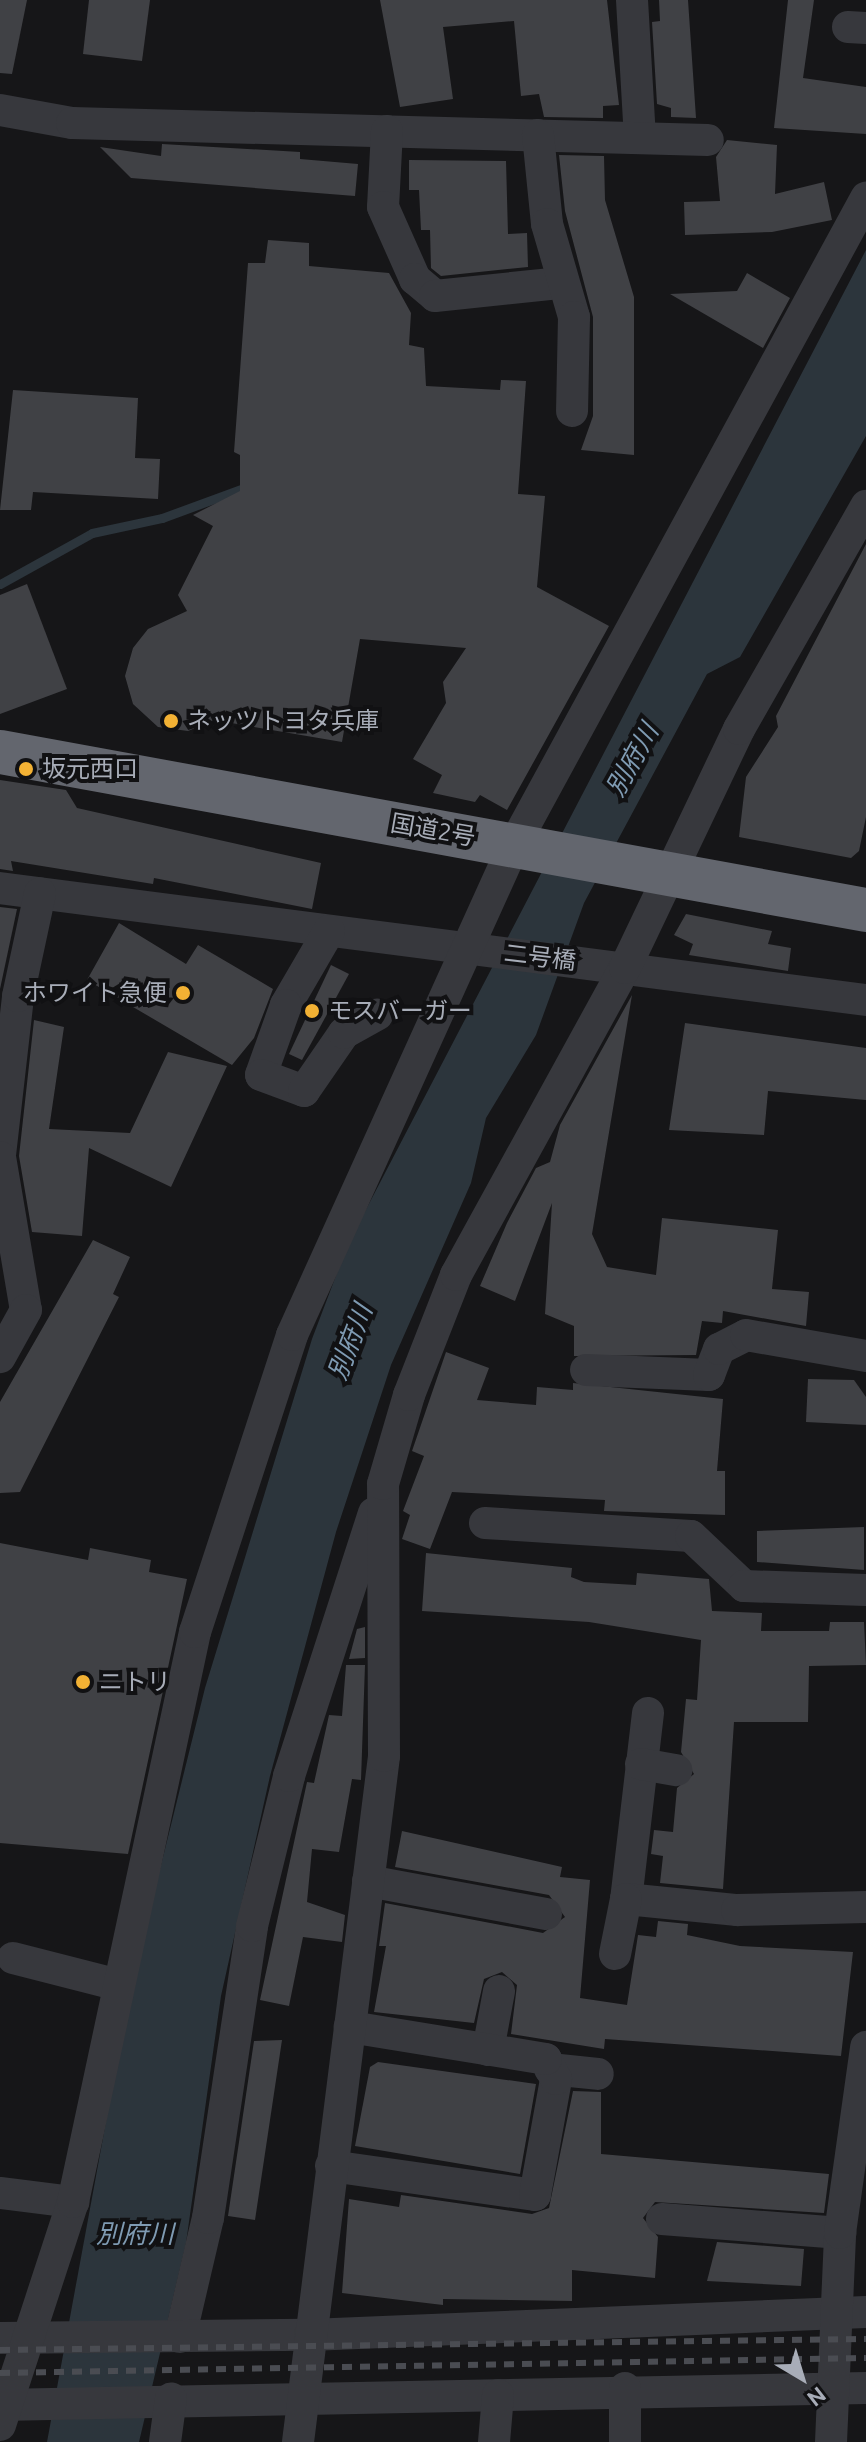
<!DOCTYPE html>
<meta charset="utf-8">
<style>
body{margin:0}
#map{position:relative;width:866px;height:2442px;overflow:hidden;background:#161618;font-family:Ubuntu,"Noto Sans JP",sans-serif}
div>[style]{position:absolute}
.water>*{inset:0;background:#2c353c}
.stream>*{height:9px;margin:-4.5px;padding:0 4.5px;transform-origin:4.5px;border-radius:4.5px;background:#2c353c}
.building>*{inset:0;background:#404145}
.minor>*{height:32px;margin:-16px;padding:0 16px;transform-origin:16px;border-radius:16px;background:#37383d}
.highway>*{height:44px;margin:-22px;padding:0 22px;transform-origin:22px;border-radius:22px;background:#63666e}
.rail>*{height:6px;margin-top:-3px;transform-origin:0;background:repeating-linear-gradient(90deg,#4a4c52 0 10px,transparent 0 18px)}
.dots>*{width:22px;height:22px;translate:-50% -50%;box-sizing:border-box;border:4px solid #111113;border-radius:50%}
span{translate:-50% -50%;white-space:nowrap;text-align:center;line-height:1.15;-webkit-text-stroke:8px #111113;paint-order:stroke}
.poi-label{font-size:24px;color:#a8adb8}
.left{translate:0 -50%;text-align:left}
.right{translate:-100% -50%;text-align:right}
.street-label{font-size:24px;color:#a8adb8}
.water-label{font-size:26px;color:#7f9bb3;font-style:italic}
.north{position:absolute;left:762px;top:2338px;width:80px;height:80px;-webkit-text-stroke:6px #111113;paint-order:stroke;rotate:142deg;font-size:22px;font-weight:700;line-height:32px;text-align:center;color:#a8adb8}
.north::after{content:'';display:block;margin:auto;width:28px;height:36px;background:#a8adb8;clip-path:polygon(50% 0,100% 100%,50% 72%,0 100%)}
</style>
<div id="map">
<div class="water">
<div style="clip-path:polygon(866px 250px,866px 436px,740px 657px,707px 674px,584px 903px,536px 1035px,486px 1118px,471px 1183px,391px 1365px,336px 1532px,270px 1776px,221px 1996px,186px 2243px,139px 2442px,47px 2442px,131px 1986px,205px 1688px,312px 1339px,348px 1244px)"></div>
</div>
<div class="stream">
<div style="left:0;top:584px;width:105px;rotate:-29deg"></div>
<div style="left:92px;top:533px;width:72px;rotate:-12.1deg"></div>
<div style="left:162px;top:518px;width:93px;rotate:-20.2deg"></div>
</div>
<div class="building">
<div style="clip-path:polygon(0 0,27px 0,12px 74px,0 73px)"></div>
<div style="clip-path:polygon(89px 0,150px 0,142px 61px,83px 54px)"></div>
<div style="clip-path:polygon(380px 0,607px 0,619px 105px,603px 106px,603px 118px,544px 117px,539px 94px,521px 96px,514px 21px,443px 27px,453px 99px,400px 107px)"></div>
<div style="clip-path:polygon(659px 0,688px 0,696px 118px,671px 117px,671px 108px,657px 104px,652px 22px,660px 21px)"></div>
<div style="clip-path:polygon(788px 0,814px 0,803px 78px,866px 87px,866px 134px,774px 128px)"></div>
<div style="clip-path:polygon(727px 140px,777px 145px,775px 194px,824px 182px,832px 220px,772px 232px,685px 235px,684px 202px,720px 201px,716px 157px)"></div>
<div style="clip-path:polygon(162px 144px,300px 152px,300px 159px,358px 164px,355px 196px,131px 178px,100px 147px,161px 156px)"></div>
<div style="clip-path:polygon(559px 155px,604px 156px,605px 200px,634px 297px,634px 455px,581px 450px,593px 416px,593px 317px,565px 211px)"></div>
<div style="clip-path:polygon(409px 160px,506px 161px,508px 234px,527px 233px,528px 267px,441px 276px,431px 268px,430px 230px,421px 230px,419px 190px,409px 190px)"></div>
<div style="clip-path:polygon(268px 240px,309px 243px,309px 266px,389px 273px,411px 313px,409px 345px,424px 348px,426px 386px,500px 390px,501px 380px,526px 381px,518px 494px,545px 496px,537px 587px,609px 626px,507px 810px,480px 795px,475px 802px,433px 793px,442px 775px,413px 759px,446px 703px,443px 682px,466px 648px,360px 639px,342px 742px,214px 720px,188px 731px,158px 727px,133px 704px,125px 676px,133px 648px,148px 629px,187px 611px,178px 595px,213px 526px,193px 515px,240px 491px,240px 455px,234px 452px,248px 263px,265px 263px)"></div>
<div style="clip-path:polygon(747px 273px,790px 298px,763px 348px,670px 294px,737px 291px)"></div>
<div style="clip-path:polygon(13px 390px,138px 398px,135px 458px,160px 459px,158px 499px,33px 492px,31px 510px,0 510px)"></div>
<div style="clip-path:polygon(866px 544px,866px 817px,859px 851px,851px 858px,739px 837px,746px 777px,778px 727px,776px 716px)"></div>
<div style="clip-path:polygon(27px 584px,67px 689px,0 714px,0 595px)"></div>
<div style="clip-path:polygon(0 780px,66px 790px,77px 808px,321px 863px,312px 909px,154px 878px,153px 884px,11px 861px,13px 871px,0 869px)"></div>
<div style="clip-path:polygon(0 907px,17px 909px,0 989px)"></div>
<div style="clip-path:polygon(686px 914px,772px 931px,768px 944px,791px 948px,788px 971px,689px 955px,693px 944px,674px 935px)"></div>
<div style="clip-path:polygon(119px 923px,186px 964px,198px 945px,273px 989px,254px 1038px,232px 1065px,87px 980px)"></div>
<div style="clip-path:polygon(331px 965px,349px 974px,302px 1060px,289px 1054px)"></div>
<div style="clip-path:polygon(632px 995px,592px 1234px,607px 1267px,656px 1275px,662px 1218px,778px 1230px,772px 1289px,809px 1292px,806px 1326px,723px 1311px,722px 1323px,702px 1321px,696px 1355px,574px 1356px,574px 1326px,545px 1314px,552px 1203px,515px 1301px,480px 1286px,507px 1223px,536px 1168px,550px 1162px,560px 1125px)"></div>
<div style="clip-path:polygon(34px 1020px,64px 1027px,49px 1129px,130px 1133px,168px 1052px,227px 1066px,171px 1187px,89px 1148px,82px 1236px,32px 1232px,19px 1156px)"></div>
<div style="clip-path:polygon(685px 1023px,866px 1048px,866px 1100px,768px 1091px,764px 1135px,669px 1130px)"></div>
<div style="clip-path:polygon(93px 1240px,130px 1257px,113px 1294px,119px 1297px,20px 1492px,0 1493px,0 1402px)"></div>
<div style="clip-path:polygon(446px 1352px,489px 1368px,477px 1400px,536px 1405px,537px 1387px,573px 1390px,573px 1383px,723px 1399px,717px 1471px,725px 1471px,725px 1515px,604px 1511px,605px 1500px,452px 1492px,430px 1549px,402px 1539px,410px 1515px,403px 1511px,424px 1456px,412px 1451px)"></div>
<div style="clip-path:polygon(808px 1379px,854px 1380px,866px 1397px,866px 1425px,806px 1422px)"></div>
<div style="clip-path:polygon(864px 1527px,864px 1570px,757px 1562px,757px 1531px)"></div>
<div style="clip-path:polygon(0 1543px,88px 1560px,90px 1548px,151px 1560px,149px 1572px,187px 1579px,128px 1854px,0 1843px)"></div>
<div style="clip-path:polygon(426px 1553px,572px 1568px,571px 1577px,584px 1582px,636px 1585px,637px 1573px,709px 1579px,712px 1611px,762px 1613px,761px 1631px,829px 1631px,830px 1622px,864px 1622px,866px 1665px,809px 1666px,808px 1722px,734px 1722px,723px 1889px,660px 1883px,663px 1856px,651px 1854px,654px 1830px,673px 1832px,677px 1788px,694px 1774px,681px 1752px,686px 1699px,697px 1700px,701px 1640px,589px 1622px,422px 1611px)"></div>
<div style="clip-path:polygon(365px 1627px,365px 1658px,349px 1659px,357px 1629px)"></div>
<div style="clip-path:polygon(346px 1665px,365px 1665px,361px 1780px,352px 1779px,339px 1852px,312px 1849px,307px 1902px,345px 1915px,342px 1942px,303px 1937px,289px 2006px,260px 2000px,307px 1782px,314px 1783px,329px 1715px,342px 1716px)"></div>
<div style="clip-path:polygon(402px 1831px,562px 1867px,560px 1877px,590px 1880px,580px 1998px,627px 2005px,638px 1935px,656px 1937px,658px 1921px,688px 1924px,687px 1935px,740px 1946px,853px 1952px,841px 2056px,605px 2039px,604px 2049px,511px 2034px,517px 1985px,502px 1972px,484px 1979px,474px 2023px,374px 2012px,386px 1946px,379px 1946px,385px 1903px,543px 1933px,565px 1917px,549px 1895px,395px 1867px)"></div>
<div style="clip-path:polygon(282px 2040px,255px 2220px,228px 2216px,254px 2041px)"></div>
<div style="clip-path:polygon(378px 2062px,536px 2084px,520px 2174px,355px 2146px,370px 2067px)"></div>
<div style="clip-path:polygon(573px 2091px,601px 2092px,601px 2154px,829px 2174px,824px 2213px,655px 2202px,643px 2218px,658px 2237px,655px 2278px,572px 2270px,572px 2301px,443px 2299px,443px 2305px,342px 2293px,349px 2199px,399px 2207px,401px 2195px,532px 2214px,549px 2208px)"></div>
<div style="clip-path:polygon(717px 2242px,804px 2249px,801px 2286px,707px 2281px)"></div>
</div>
<div class="minor">
<div style="left:632px;top:0;width:138px;rotate:86.7deg"></div>
<div style="left:848px;top:27px;width:18px;rotate:3deg"></div>
<div style="left:0;top:110px;width:73px;rotate:10.2deg"></div>
<div style="left:72px;top:123px;width:636px;rotate:1.53deg"></div>
<div style="left:387px;top:131px;width:76px;rotate:93deg"></div>
<div style="left:383px;top:207px;width:79px;rotate:66deg"></div>
<div style="left:415px;top:279px;width:26px;rotate:40deg"></div>
<div style="left:435px;top:296px;width:127px;rotate:-5.9deg"></div>
<div style="left:538px;top:135px;width:89px;rotate:84.2deg"></div>
<div style="left:547px;top:224px;width:97px;rotate:73.8deg"></div>
<div style="left:574px;top:317px;width:94px;rotate:91.2deg"></div>
<div style="left:0;top:888px;width:873px;rotate:7.37deg"></div>
<div style="left:329px;top:931px;width:86px;rotate:120.2deg"></div>
<div style="left:286px;top:1005px;width:74px;rotate:109.7deg"></div>
<div style="left:261px;top:1075px;width:46px;rotate:20.4deg"></div>
<div style="left:304px;top:1091px;width:70px;rotate:-55.4deg"></div>
<div style="left:344px;top:1033px;width:38px;rotate:-29deg"></div>
<div style="left:0;top:1155px;width:160px;rotate:-83.5deg"></div>
<div style="left:18px;top:996px;width:105px;rotate:-77.9deg"></div>
<div style="left:0;top:1157px;width:155px;rotate:80.4deg"></div>
<div style="left:26px;top:1310px;width:54px;rotate:119deg"></div>
<div style="left:586px;top:1370px;width:123px;rotate:2.3deg"></div>
<div style="left:709px;top:1375px;width:28px;rotate:-69deg"></div>
<div style="left:719px;top:1349px;width:30px;rotate:-27deg"></div>
<div style="left:746px;top:1335px;width:122px;rotate:9.9deg"></div>
<div style="left:485px;top:1523px;width:206px;rotate:3.6deg"></div>
<div style="left:691px;top:1536px;width:73px;rotate:43.3deg"></div>
<div style="left:744px;top:1586px;width:122px;rotate:1.9deg"></div>
<div style="left:648px;top:1713px;width:187px;rotate:96.7deg"></div>
<div style="left:626px;top:1899px;width:112px;rotate:5.7deg"></div>
<div style="left:737px;top:1910px;width:129px;rotate:-1.3deg"></div>
<div style="left:641px;top:1764px;width:36px;rotate:10deg"></div>
<div style="left:368px;top:1881px;width:181px;rotate:10.5deg"></div>
<div style="left:615px;top:1954px;width:56px;rotate:-78.7deg"></div>
<div style="left:13px;top:1958px;width:109px;rotate:14.3deg"></div>
<div style="left:488px;top:2050px;width:60px;rotate:-79.4deg"></div>
<div style="left:550px;top:2069px;width:48px;rotate:5.9deg"></div>
<div style="left:331px;top:2166px;width:206px;rotate:8.1deg"></div>
<div style="left:535px;top:2195px;width:118px;rotate:-79.7deg"></div>
<div style="left:556px;top:2079px;width:22px;rotate:-117deg"></div>
<div style="left:546px;top:2059px;width:199px;rotate:-170.7deg"></div>
<div style="left:0;top:2193px;width:74px;rotate:7deg"></div>
<div style="left:662px;top:2219px;width:179px;rotate:4.5deg"></div>
<div style="left:180px;top:2337px;width:122px;rotate:-76.8deg"></div>
<div style="left:208px;top:2218px;width:295px;rotate:-81.4deg"></div>
<div style="left:252px;top:1926px;width:154px;rotate:-76.1deg"></div>
<div style="left:289px;top:1776px;width:276px;rotate:-72.1deg"></div>
<div style="left:0;top:2338px;width:310px;rotate:-0.6deg"></div>
<div style="left:310px;top:2335px;width:556px;rotate:-2.37deg"></div>
<div style="left:0;top:2405px;width:866px;rotate:-1.12deg"></div>
<div style="left:0;top:2425px;width:235px;rotate:-71.9deg"></div>
<div style="left:73px;top:2202px;width:583px;rotate:-77.92deg"></div>
<div style="left:195px;top:1632px;width:312px;rotate:-71.9deg"></div>
<div style="left:292px;top:1335px;width:538px;rotate:-65.63deg"></div>
<div style="left:514px;top:845px;width:737px;rotate:-61.45deg"></div>
<div style="left:165px;top:2442px;width:44px;rotate:-82.2deg"></div>
<div style="left:298px;top:2442px;width:691px;rotate:-82.85deg"></div>
<div style="left:384px;top:1756px;width:272px;rotate:-90.2deg"></div>
<div style="left:383px;top:1484px;width:93px;rotate:-73.7deg"></div>
<div style="left:409px;top:1395px;width:129px;rotate:-68.6deg"></div>
<div style="left:456px;top:1275px;width:350px;rotate:-61.2deg"></div>
<div style="left:625px;top:968px;width:265px;rotate:-64.5deg"></div>
<div style="left:739px;top:729px;width:257px;rotate:-60.3deg"></div>
<div style="left:494px;top:2442px;width:47px;rotate:-85.1deg"></div>
<div style="left:625px;top:2442px;width:54px;rotate:-90deg"></div>
<div style="left:831px;top:2442px;width:209px;rotate:-87.5deg"></div>
<div style="left:840px;top:2233px;width:188px;rotate:-82deg"></div>
</div>
<div class="highway">
<div style="left:0;top:752px;width:880px;rotate:10.34deg"></div>
</div>
<div class="rail">
<div style="left:0;top:2350px;width:866px;rotate:-0.73deg"></div>
<div style="left:0;top:2373px;width:866px;rotate:-0.99deg"></div>
</div>
<div class="dots">
<div style="left:171px;top:721px;background:#f2b134"></div>
<div style="left:26px;top:769px;background:#f2b134"></div>
<div style="left:183px;top:993px;background:#f2b134"></div>
<div style="left:312px;top:1011px;background:#f2b134"></div>
<div style="left:83px;top:1682px;background:#f2b134"></div>
</div>
<div class="poi-label">
<span class="left" style="left:187px;top:721px">ネッツトヨタ兵庫</span>
<span class="left" style="left:42px;top:769px">坂元西口</span>
<span class="right" style="left:167px;top:993px">ホワイト急便</span>
<span class="left" style="left:328px;top:1011px">モスバーガー</span>
<span class="left" style="left:99px;top:1682px">ニトリ</span>
</div>
<div class="street-label">
<span style="left:433px;top:830px;rotate:10deg">国道2号</span>
<span style="left:540px;top:957px;rotate:7deg">二号橋</span>
</div>
<div class="water-label">
<span style="left:632px;top:760px;rotate:-61deg">別府川</span>
<span style="left:350px;top:1342px;rotate:-69deg">別府川</span>
<span style="left:135px;top:2234px">別府川</span>
</div>
<div class="north">N</div>
</div>
